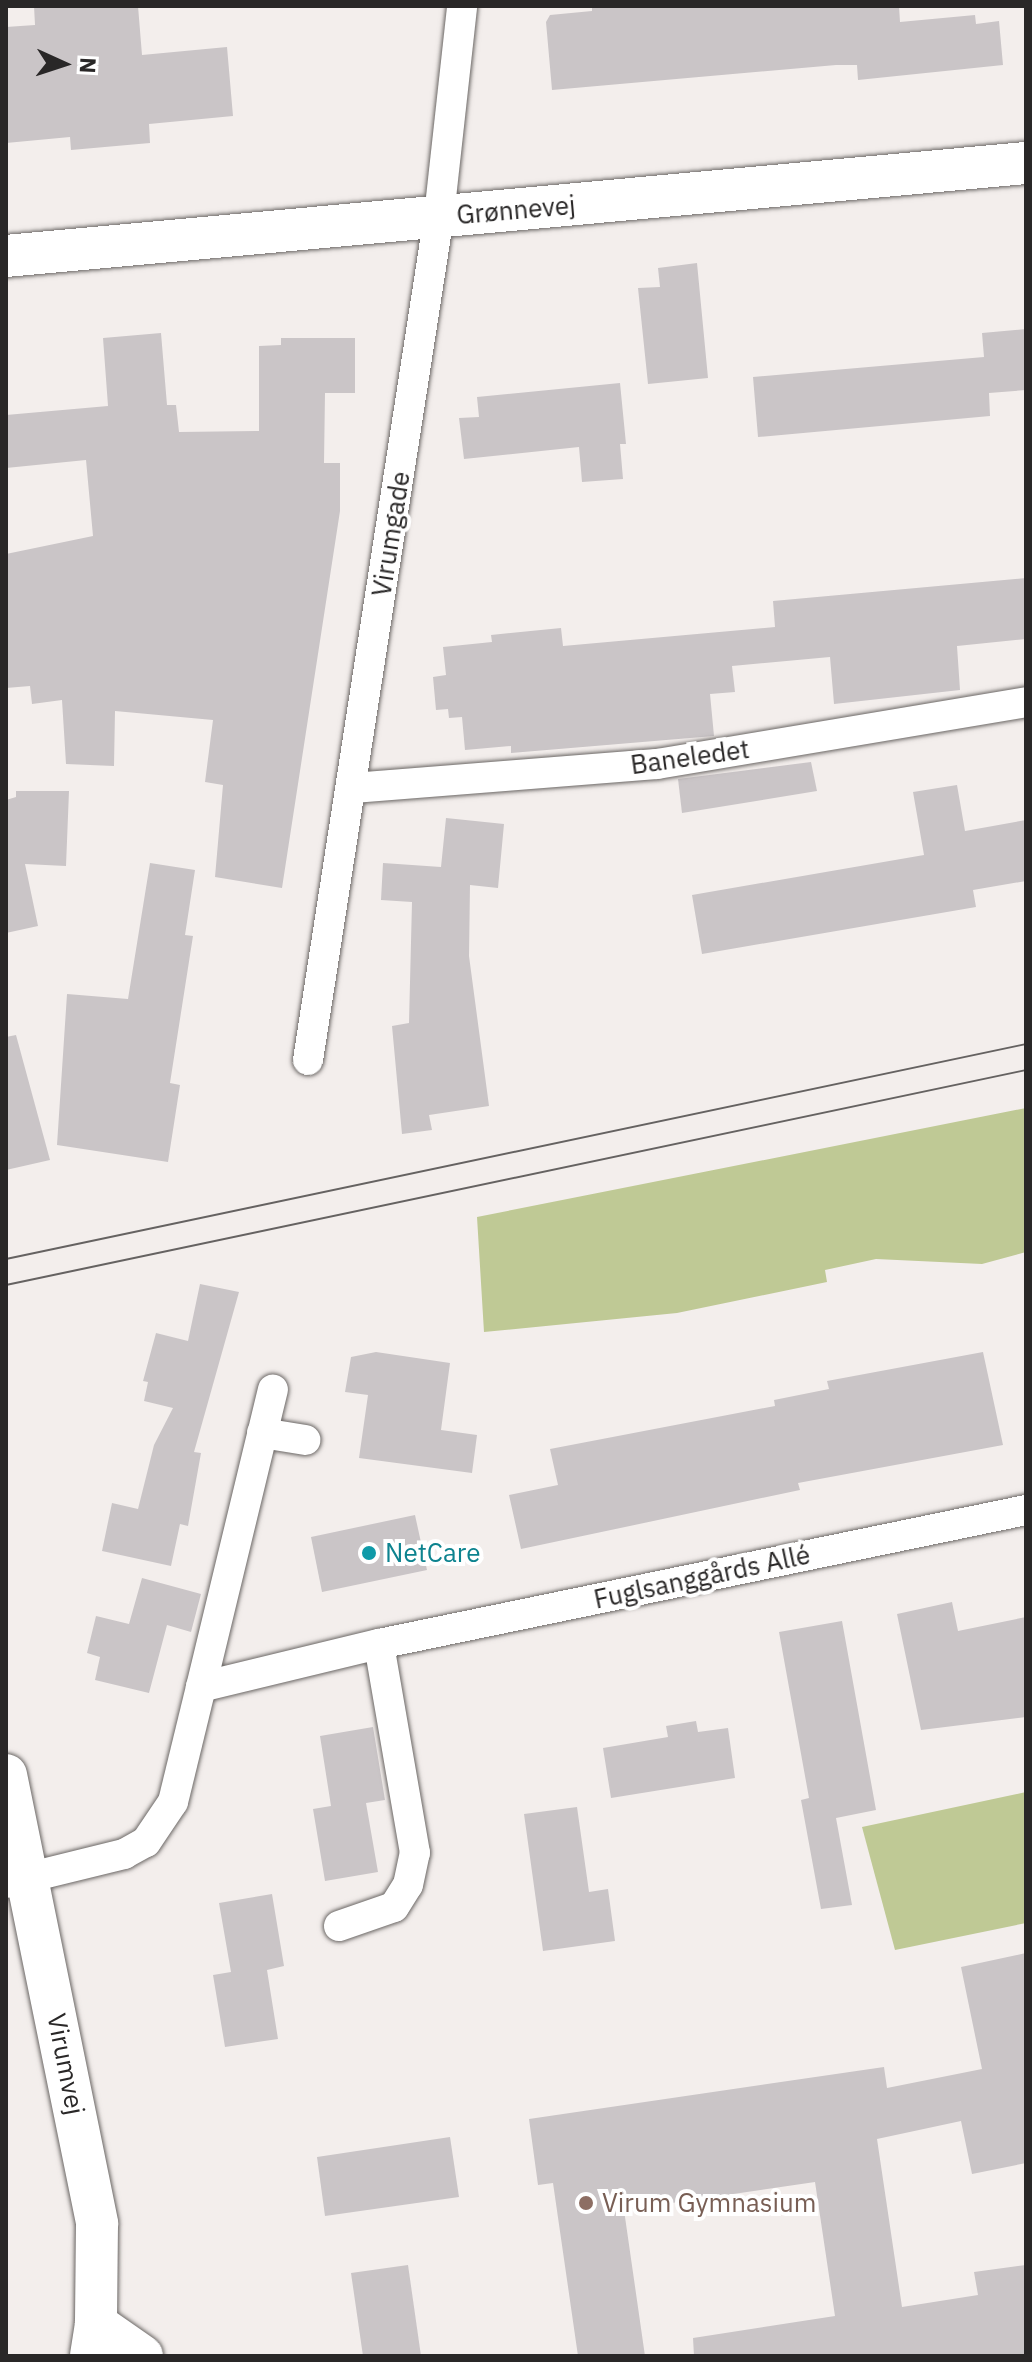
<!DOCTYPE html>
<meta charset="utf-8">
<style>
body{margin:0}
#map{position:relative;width:1032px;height:2362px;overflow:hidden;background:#f3eeec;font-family:"IBM Plex Sans",sans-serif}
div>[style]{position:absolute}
.green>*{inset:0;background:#bfc995}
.building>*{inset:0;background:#cac5c7}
.roads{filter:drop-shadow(0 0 2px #6b6765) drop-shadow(0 0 2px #6b6765)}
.street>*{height:30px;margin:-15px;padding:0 15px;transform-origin:15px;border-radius:15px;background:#fff}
.secondary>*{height:42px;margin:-21px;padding:0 21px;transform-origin:21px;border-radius:21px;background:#fff}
.tram>*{height:2px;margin:-1px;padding:0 1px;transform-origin:1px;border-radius:1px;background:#656261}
.dots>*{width:22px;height:22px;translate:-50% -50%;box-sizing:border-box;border:4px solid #fff;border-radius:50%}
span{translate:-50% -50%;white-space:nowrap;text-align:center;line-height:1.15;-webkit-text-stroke:8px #fff;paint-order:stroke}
.street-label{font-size:26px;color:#292727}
.culture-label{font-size:26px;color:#0d838f}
.left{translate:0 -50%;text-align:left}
.education-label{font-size:26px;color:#785e54}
.frame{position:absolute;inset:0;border:8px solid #292727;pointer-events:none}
.north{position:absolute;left:24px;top:24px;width:80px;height:80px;-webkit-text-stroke:6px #fff;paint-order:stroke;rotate:93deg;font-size:22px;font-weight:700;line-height:32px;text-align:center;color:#292727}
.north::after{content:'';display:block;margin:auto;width:28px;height:36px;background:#292727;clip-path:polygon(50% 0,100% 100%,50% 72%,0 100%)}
</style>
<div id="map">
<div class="green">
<div style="clip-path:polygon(1026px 1108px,1026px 1252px,982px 1264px,876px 1259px,825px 1270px,827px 1282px,677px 1313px,484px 1332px,477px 1217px)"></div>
<div style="clip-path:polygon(1026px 1792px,1026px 1923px,895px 1950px,862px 1827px)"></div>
</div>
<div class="building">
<div style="clip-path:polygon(34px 6px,138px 6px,142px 55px,227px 47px,233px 116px,149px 124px,150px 143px,71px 150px,70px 137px,6px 143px,6px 27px,35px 25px)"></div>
<div style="clip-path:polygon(592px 6px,899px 6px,900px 22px,975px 15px,976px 24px,999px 21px,1003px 65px,858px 80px,857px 65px,836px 65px,552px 90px,546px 22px,550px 15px,592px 11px)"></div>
<div style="clip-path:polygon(697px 263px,708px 378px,648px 384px,638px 288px,660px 287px,658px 268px)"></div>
<div style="clip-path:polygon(1026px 329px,1026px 390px,989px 393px,990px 416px,758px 437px,753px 377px,984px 357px,982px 333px)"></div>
<div style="clip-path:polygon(161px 333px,167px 405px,176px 405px,179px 432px,259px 431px,259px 346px,281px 345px,281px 338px,355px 338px,355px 393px,325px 393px,324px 463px,340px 463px,340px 511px,282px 888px,215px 877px,223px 785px,205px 782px,213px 720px,115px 711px,114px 766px,66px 764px,62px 700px,32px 704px,30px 686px,6px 688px,6px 554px,93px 536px,86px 460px,6px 468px,6px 415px,108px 406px,103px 338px)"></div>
<div style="clip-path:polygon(620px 383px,626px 444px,620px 444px,623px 479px,582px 482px,579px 447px,464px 459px,459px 418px,479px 417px,477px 397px)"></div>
<div style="clip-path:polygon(1026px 578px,1026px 639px,957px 646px,960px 690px,834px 704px,830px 657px,732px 666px,735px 692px,710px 694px,714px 736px,511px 753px,511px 746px,465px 750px,462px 717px,449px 718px,448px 709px,436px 710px,433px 677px,446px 675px,443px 647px,492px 642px,491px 635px,561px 628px,563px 646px,775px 627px,773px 601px)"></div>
<div style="clip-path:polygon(811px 762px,817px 791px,682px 813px,678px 779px)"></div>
<div style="clip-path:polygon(957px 785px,965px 831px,1026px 820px,1026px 881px,973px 890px,976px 907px,702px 954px,692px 895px,924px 855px,913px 792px)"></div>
<div style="clip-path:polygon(16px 791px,69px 791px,66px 866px,25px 864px,38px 926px,6px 933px,6px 800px,16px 797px)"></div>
<div style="clip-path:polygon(446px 818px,504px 824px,498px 888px,470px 885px,469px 956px,489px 1106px,429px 1115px,432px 1130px,402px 1134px,392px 1026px,409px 1023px,412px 902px,381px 900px,383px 863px,441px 867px)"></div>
<div style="clip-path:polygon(150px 863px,195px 870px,185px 935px,193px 936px,170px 1083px,180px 1085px,168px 1162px,57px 1145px,67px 994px,128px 999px)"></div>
<div style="clip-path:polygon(16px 1035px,50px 1160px,6px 1170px,6px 1037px)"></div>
<div style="clip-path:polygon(200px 1284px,239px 1292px,194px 1452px,201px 1453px,188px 1526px,180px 1524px,171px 1566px,102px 1551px,112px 1503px,138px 1509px,154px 1445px,173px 1408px,144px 1401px,148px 1382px,143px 1381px,156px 1333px,188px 1341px)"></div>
<div style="clip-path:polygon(376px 1352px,450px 1363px,441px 1430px,477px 1435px,472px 1473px,359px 1458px,368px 1395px,345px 1392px,351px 1357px)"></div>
<div style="clip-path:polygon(983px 1352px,1003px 1445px,798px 1483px,800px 1490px,521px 1549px,509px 1495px,558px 1485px,550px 1449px,775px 1406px,774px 1400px,829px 1389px,827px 1381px)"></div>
<div style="clip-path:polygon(415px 1515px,427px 1570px,322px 1592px,311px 1537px)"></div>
<div style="clip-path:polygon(142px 1578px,201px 1594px,191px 1632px,167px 1625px,149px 1693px,95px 1680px,100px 1657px,87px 1653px,96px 1616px,129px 1624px)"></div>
<div style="clip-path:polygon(952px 1602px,958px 1631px,1026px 1617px,1026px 1717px,921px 1730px,897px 1614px)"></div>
<div style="clip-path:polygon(842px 1621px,876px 1810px,836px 1818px,852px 1905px,821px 1909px,801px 1800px,809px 1798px,779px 1632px)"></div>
<div style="clip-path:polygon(696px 1721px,698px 1732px,728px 1728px,735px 1778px,611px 1798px,603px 1748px,668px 1737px,666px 1726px)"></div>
<div style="clip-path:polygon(373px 1727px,385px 1800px,366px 1803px,378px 1872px,325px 1881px,313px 1809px,331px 1806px,320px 1736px)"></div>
<div style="clip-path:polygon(577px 1807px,589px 1892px,608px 1889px,615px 1941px,543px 1951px,524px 1814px)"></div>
<div style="clip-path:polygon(272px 1894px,284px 1966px,267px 1970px,278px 2039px,225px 2047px,213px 1975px,231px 1972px,219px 1903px)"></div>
<div style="clip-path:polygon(1026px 1953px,1026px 2163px,972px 2174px,961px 2121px,877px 2139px,902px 2307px,978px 2295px,974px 2272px,1026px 2265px,1026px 2356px,694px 2356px,693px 2338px,835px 2316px,815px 2182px,624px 2210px,645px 2356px,578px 2356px,553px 2183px,538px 2185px,529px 2119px,884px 2067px,887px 2088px,982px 2069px,961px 1967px)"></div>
<div style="clip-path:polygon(450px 2137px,459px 2197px,325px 2216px,317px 2157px)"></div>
<div style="clip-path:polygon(408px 2265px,421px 2356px,363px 2356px,351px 2273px)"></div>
</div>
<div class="roads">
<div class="street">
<div style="left:352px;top:788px;width:306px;rotate:-4.5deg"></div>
<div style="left:657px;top:764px;width:374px;rotate:-9.5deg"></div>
<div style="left:308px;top:1060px;width:854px;rotate:-81.18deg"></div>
<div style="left:439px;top:216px;width:211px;rotate:-83.7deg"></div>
<div style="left:262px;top:1433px;width:44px;rotate:9.2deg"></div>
<div style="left:201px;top:1687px;width:306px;rotate:-76.4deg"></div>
<div style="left:6px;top:1883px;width:122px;rotate:-13.8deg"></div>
<div style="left:124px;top:1854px;width:25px;rotate:-29deg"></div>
<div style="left:146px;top:1842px;width:48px;rotate:-56deg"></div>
<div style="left:173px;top:1802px;width:118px;rotate:-76.3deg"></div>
<div style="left:201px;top:1687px;width:183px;rotate:-13.6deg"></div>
<div style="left:379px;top:1644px;width:661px;rotate:-11.7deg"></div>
<div style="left:339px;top:1926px;width:58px;rotate:-19.1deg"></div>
<div style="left:394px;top:1907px;width:26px;rotate:-58deg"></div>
<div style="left:408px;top:1885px;width:33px;rotate:-78deg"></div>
<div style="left:415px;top:1853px;width:212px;rotate:-99.8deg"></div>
</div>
<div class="secondary">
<div style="left:6px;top:256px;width:1024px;rotate:-5.21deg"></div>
<div style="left:6px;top:1775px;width:458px;rotate:78.5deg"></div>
<div style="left:97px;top:2224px;width:100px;rotate:90.6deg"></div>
<div style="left:96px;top:2324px;width:32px;rotate:99deg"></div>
<div style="left:96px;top:2324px;width:56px;rotate:34.8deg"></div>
</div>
</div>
<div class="tram">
<div style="left:6px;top:1259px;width:1042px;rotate:-11.9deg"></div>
<div style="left:6px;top:1285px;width:1042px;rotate:-11.9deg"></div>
</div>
<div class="dots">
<div style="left:369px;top:1553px;background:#0f9aa8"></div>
<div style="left:586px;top:2203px;background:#8d6e63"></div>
</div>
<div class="street-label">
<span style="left:516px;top:210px;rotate:-5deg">Grønnevej</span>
<span style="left:391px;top:534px;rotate:-81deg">Virumgade</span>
<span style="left:690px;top:757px;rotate:-8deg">Baneledet</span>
<span style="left:702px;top:1577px;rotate:-12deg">Fuglsanggårds Allé</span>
<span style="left:66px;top:2064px;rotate:79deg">Virumvej</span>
</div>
<div class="culture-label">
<span class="left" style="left:385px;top:1553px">NetCare</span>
</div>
<div class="education-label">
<span class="left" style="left:602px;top:2203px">Virum Gymnasium</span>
</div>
<div class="frame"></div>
<div class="north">N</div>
</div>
